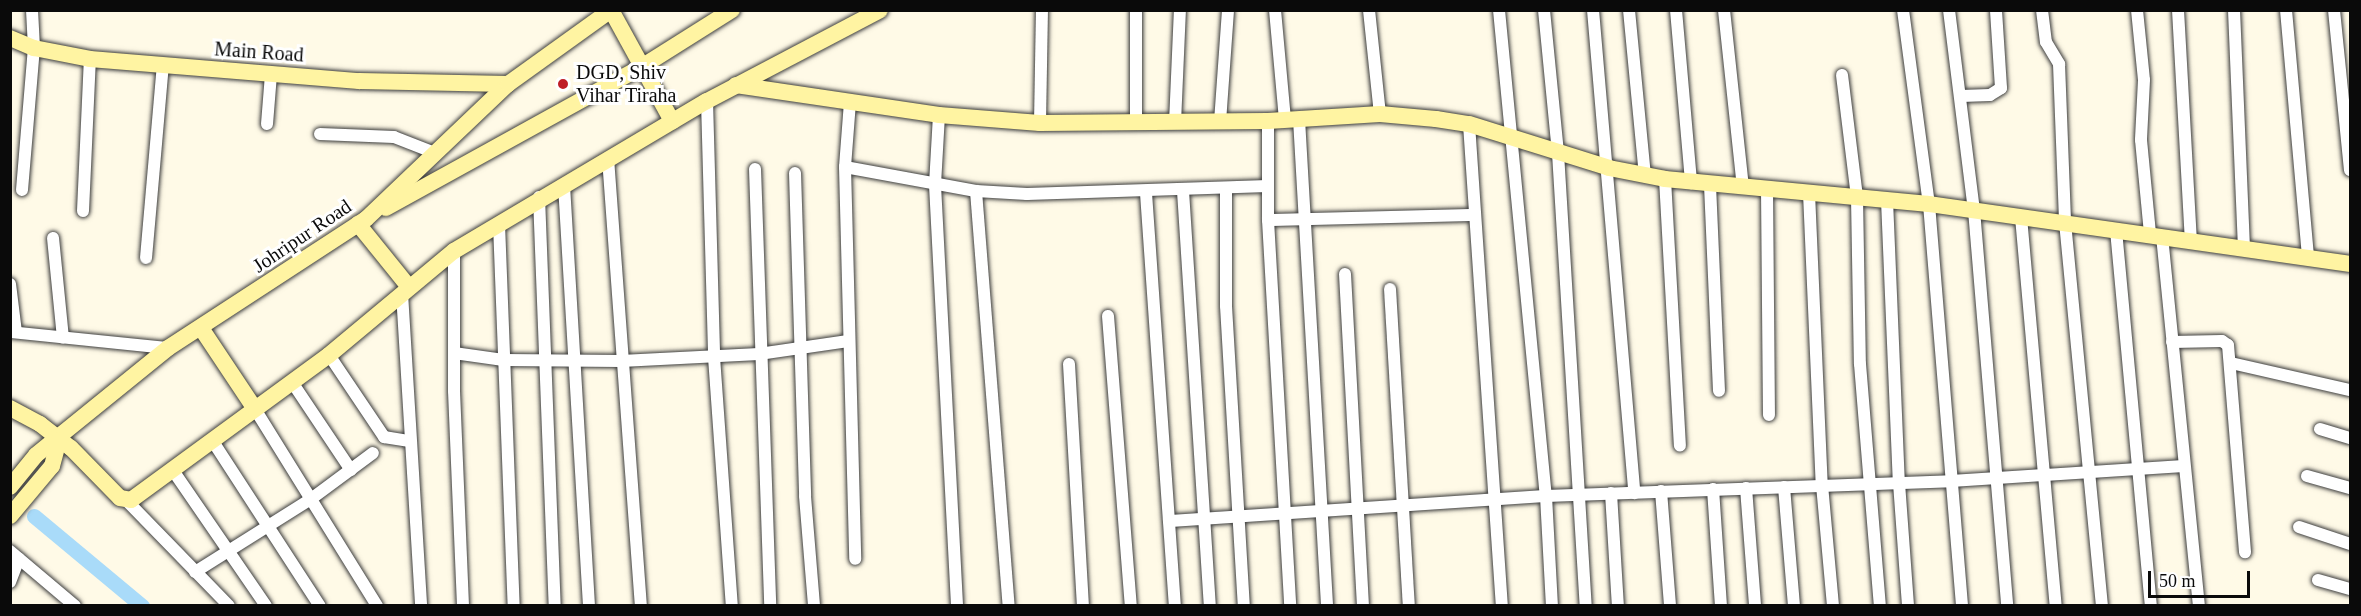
<!DOCTYPE html>
<style>
body{margin:0}
#map{position:relative;width:2361px;height:616px;overflow:hidden;background:#fffae7;font-family:"Times New Roman",serif}
div>[style]{position:absolute}
.canal>*{height:15px;margin:-7.5px;padding:0 7.5px;transform-origin:7.5px;border-radius:7.5px;background:#a9dbf9}
.roads{filter:drop-shadow(0 0 2px #3d3d3d) drop-shadow(0 0 2px #3d3d3d)}
.street>*{height:12px;margin:-6px;padding:0 6px;transform-origin:6px;border-radius:6px;background:#fff}
.secondary>*{height:16px;margin:-8px;padding:0 8px;transform-origin:8px;border-radius:8px;background:#fff4a2}
.dots>*{width:16px;height:16px;translate:-50% -50%;box-sizing:border-box;border:3px solid #fff;border-radius:50%}
span{translate:-50% -50%;white-space:nowrap;text-align:center;line-height:1.15;-webkit-text-stroke:6px #fff;paint-order:stroke}
.street-label{font-size:20px;color:#0a0a0a}
.poi-label{font-size:20px;color:#0a0a0a}
.left{translate:0 -50%;text-align:left}
.frame{position:absolute;inset:0;border:12px solid #0a0a0a;pointer-events:none}
.scale{position:absolute;left:2148px;top:571px;width:102px;height:27px;box-sizing:border-box;border:3px solid #0a0a0a;border-top:0;padding-left:8px;font-size:18px;line-height:21px;white-space:nowrap;color:#0a0a0a;-webkit-text-stroke:4px #fff;paint-order:stroke}
</style>
<div id="map">
<div class="canal">
<div style="left:34px;top:516px;width:141px;rotate:39.8deg"></div>
</div>
<div class="roads">
<div class="street">
<div style="left:1275px;top:10px;width:110px;rotate:84.8deg"></div>
<div style="left:1369px;top:10px;width:105px;rotate:84deg"></div>
<div style="left:1499px;top:10px;width:488px;rotate:84.5deg"></div>
<div style="left:1546px;top:496px;width:110px;rotate:86.9deg"></div>
<div style="left:1544px;top:10px;width:144px;rotate:84.4deg"></div>
<div style="left:1558px;top:153px;width:454px;rotate:86.5deg"></div>
<div style="left:1593px;top:10px;width:485px;rotate:85.1deg"></div>
<div style="left:1629px;top:10px;width:167px;rotate:84.5deg"></div>
<div style="left:1676px;top:10px;width:174px;rotate:85deg"></div>
<div style="left:1724px;top:10px;width:178px;rotate:83.9deg"></div>
<div style="left:1903px;top:10px;width:196px;rotate:82.4deg"></div>
<div style="left:1929px;top:204px;width:403px;rotate:85.3deg"></div>
<div style="left:1949px;top:10px;width:202px;rotate:82.9deg"></div>
<div style="left:1974px;top:210px;width:397px;rotate:85.2deg"></div>
<div style="left:2042px;top:10px;width:32px;rotate:83deg"></div>
<div style="left:2046px;top:42px;width:26px;rotate:59deg"></div>
<div style="left:2059px;top:64px;width:158px;rotate:87.8deg"></div>
<div style="left:2065px;top:222px;width:386px;rotate:84.5deg"></div>
<div style="left:2137px;top:10px;width:70px;rotate:84.3deg"></div>
<div style="left:2144px;top:80px;width:60px;rotate:92.9deg"></div>
<div style="left:2141px;top:140px;width:94px;rotate:84.5deg"></div>
<div style="left:2178px;top:10px;width:230px;rotate:86.8deg"></div>
<div style="left:2234px;top:10px;width:238px;rotate:87.6deg"></div>
<div style="left:2286px;top:10px;width:248px;rotate:84.9deg"></div>
<div style="left:2334px;top:10px;width:161px;rotate:84.3deg"></div>
<div style="left:1842px;top:75px;width:124px;rotate:83deg"></div>
<div style="left:1857px;top:198px;width:166px;rotate:89deg"></div>
<div style="left:1860px;top:364px;width:243px;rotate:85.3deg"></div>
<div style="left:1961px;top:96px;width:29px;rotate:-2deg"></div>
<div style="left:1990px;top:95px;width:13px;rotate:-32deg"></div>
<div style="left:2001px;top:88px;width:78px;rotate:-93.7deg"></div>
<div style="left:707px;top:101px;width:256px;rotate:88.4deg"></div>
<div style="left:714px;top:357px;width:250px;rotate:85.9deg"></div>
<div style="left:850px;top:102px;width:65px;rotate:94.4deg"></div>
<div style="left:845px;top:167px;width:392px;rotate:88.5deg"></div>
<div style="left:939px;top:115px;width:70px;rotate:93.3deg"></div>
<div style="left:935px;top:185px;width:422px;rotate:87deg"></div>
<div style="left:1299px;top:119px;width:488px;rotate:86.7deg"></div>
<div style="left:1268px;top:121px;width:99px;rotate:90deg"></div>
<div style="left:1268px;top:220px;width:387px;rotate:86.7deg"></div>
<div style="left:1220px;top:122px;width:112px;rotate:-85.9deg"></div>
<div style="left:1040px;top:123px;width:113px;rotate:-89deg"></div>
<div style="left:1136px;top:123px;width:113px;rotate:-90deg"></div>
<div style="left:1175px;top:123px;width:113px;rotate:-87.5deg"></div>
<div style="left:267px;top:124px;width:50px;rotate:-85.4deg"></div>
<div style="left:1469px;top:124px;width:483px;rotate:86.1deg"></div>
<div style="left:320px;top:134px;width:74px;rotate:2.3deg"></div>
<div style="left:394px;top:137px;width:44px;rotate:21.3deg"></div>
<div style="left:608px;top:158px;width:449px;rotate:85.8deg"></div>
<div style="left:845px;top:167px;width:133px;rotate:10.4deg"></div>
<div style="left:976px;top:191px;width:51px;rotate:3.4deg"></div>
<div style="left:1027px;top:194px;width:241px;rotate:-1.9deg"></div>
<div style="left:755px;top:169px;width:437px;rotate:88deg"></div>
<div style="left:795px;top:173px;width:323px;rotate:88.2deg"></div>
<div style="left:805px;top:496px;width:110px;rotate:85.3deg"></div>
<div style="left:1665px;top:179px;width:267px;rotate:86.8deg"></div>
<div style="left:564px;top:185px;width:422px;rotate:86.6deg"></div>
<div style="left:1710px;top:185px;width:206px;rotate:87.5deg"></div>
<div style="left:1767px;top:189px;width:226px;rotate:89.5deg"></div>
<div style="left:22px;top:190px;width:143px;rotate:-85.2deg"></div>
<div style="left:34px;top:48px;width:38px;rotate:-93deg"></div>
<div style="left:1226px;top:190px;width:116px;rotate:90deg"></div>
<div style="left:1226px;top:306px;width:301px;rotate:86.6deg"></div>
<div style="left:976px;top:191px;width:416px;rotate:85.5deg"></div>
<div style="left:1183px;top:191px;width:416px;rotate:86.3deg"></div>
<div style="left:1146px;top:193px;width:414px;rotate:86deg"></div>
<div style="left:1809px;top:193px;width:292px;rotate:87.5deg"></div>
<div style="left:1822px;top:485px;width:121px;rotate:84.8deg"></div>
<div style="left:539px;top:197px;width:409px;rotate:87.8deg"></div>
<div style="left:1887px;top:200px;width:283px;rotate:87.6deg"></div>
<div style="left:1899px;top:483px;width:123px;rotate:85.8deg"></div>
<div style="left:83px;top:211px;width:152px;rotate:-87.4deg"></div>
<div style="left:2021px;top:217px;width:391px;rotate:84.9deg"></div>
<div style="left:1268px;top:220px;width:206px;rotate:-1.4deg"></div>
<div style="left:499px;top:224px;width:382px;rotate:87.8deg"></div>
<div style="left:2116px;top:230px;width:378px;rotate:84.7deg"></div>
<div style="left:2162px;top:236px;width:372px;rotate:84.3deg"></div>
<div style="left:53px;top:238px;width:100px;rotate:84.3deg"></div>
<div style="left:454px;top:251px;width:140px;rotate:90deg"></div>
<div style="left:454px;top:391px;width:215px;rotate:87.6deg"></div>
<div style="left:146px;top:258px;width:194px;rotate:-85deg"></div>
<div style="left:1345px;top:274px;width:332px;rotate:86.9deg"></div>
<div style="left:10px;top:284px;width:48px;rotate:82.9deg"></div>
<div style="left:1390px;top:289px;width:318px;rotate:86.6deg"></div>
<div style="left:402px;top:293px;width:314px;rotate:86.5deg"></div>
<div style="left:1108px;top:316px;width:291px;rotate:85.5deg"></div>
<div style="left:10px;top:332px;width:159px;rotate:5.8deg"></div>
<div style="left:2172px;top:342px;width:50px;rotate:-1.1deg"></div>
<div style="left:2222px;top:341px;width:7px;rotate:34deg"></div>
<div style="left:2228px;top:345px;width:208px;rotate:85.3deg"></div>
<div style="left:454px;top:353px;width:50px;rotate:8deg"></div>
<div style="left:504px;top:360px;width:117px;rotate:0.5deg"></div>
<div style="left:621px;top:361px;width:138px;rotate:-2.9deg"></div>
<div style="left:759px;top:354px;width:90px;rotate:-8.3deg"></div>
<div style="left:329px;top:355px;width:99px;rotate:56.1deg"></div>
<div style="left:384px;top:437px;width:26px;rotate:9deg"></div>
<div style="left:2231px;top:363px;width:122px;rotate:12.8deg"></div>
<div style="left:1069px;top:364px;width:242px;rotate:86.7deg"></div>
<div style="left:292px;top:382px;width:106px;rotate:56.2deg"></div>
<div style="left:255px;top:409px;width:232px;rotate:58.2deg"></div>
<div style="left:2320px;top:429px;width:31px;rotate:17deg"></div>
<div style="left:212px;top:440px;width:198px;rotate:57deg"></div>
<div style="left:172px;top:469px;width:166px;rotate:55.5deg"></div>
<div style="left:2307px;top:476px;width:45px;rotate:15.6deg"></div>
<div style="left:1784px;top:487px;width:119px;rotate:85.2deg"></div>
<div style="left:1746px;top:488px;width:118px;rotate:85.6deg"></div>
<div style="left:1713px;top:489px;width:117px;rotate:86.1deg"></div>
<div style="left:1661px;top:491px;width:115px;rotate:85.5deg"></div>
<div style="left:1611px;top:493px;width:113px;rotate:86.5deg"></div>
<div style="left:127px;top:501px;width:146px;rotate:45.8deg"></div>
<div style="left:1169px;top:521px;width:378px;rotate:-3.8deg"></div>
<div style="left:1546px;top:496px;width:405px;rotate:-2.1deg"></div>
<div style="left:1951px;top:481px;width:233px;rotate:-3.7deg"></div>
<div style="left:2299px;top:527px;width:54px;rotate:18.4deg"></div>
<div style="left:10px;top:551px;width:85px;rotate:40.2deg"></div>
<div style="left:195px;top:572px;width:137px;rotate:-32.2deg"></div>
<div style="left:311px;top:499px;width:77px;rotate:-36.6deg"></div>
<div style="left:2318px;top:580px;width:33px;rotate:16deg"></div>
<div style="left:10px;top:582px;width:25px;rotate:-69deg"></div>
</div>
<div class="secondary">
<div style="left:611px;top:10px;width:127px;rotate:61.2deg"></div>
<div style="left:10px;top:38px;width:26px;rotate:23deg"></div>
<div style="left:34px;top:48px;width:57px;rotate:11.1deg"></div>
<div style="left:90px;top:59px;width:270px;rotate:4.7deg"></div>
<div style="left:359px;top:81px;width:149px;rotate:1.2deg"></div>
<div style="left:736px;top:85px;width:205px;rotate:8.4deg"></div>
<div style="left:939px;top:115px;width:101px;rotate:4.5deg"></div>
<div style="left:1040px;top:123px;width:228px;rotate:-0.5deg"></div>
<div style="left:1268px;top:121px;width:112px;rotate:-3.6deg"></div>
<div style="left:1380px;top:114px;width:56px;rotate:5.1deg"></div>
<div style="left:1436px;top:119px;width:33px;rotate:9deg"></div>
<div style="left:1469px;top:124px;width:147px;rotate:17.4deg"></div>
<div style="left:1609px;top:168px;width:57px;rotate:11.1deg"></div>
<div style="left:1665px;top:179px;width:265px;rotate:5.4deg"></div>
<div style="left:1929px;top:204px;width:425px;rotate:8.1deg"></div>
<div style="left:386px;top:208px;width:294px;rotate:-28.9deg"></div>
<div style="left:643px;top:66px;width:105px;rotate:-32.2deg"></div>
<div style="left:358px;top:224px;width:81px;rotate:51deg"></div>
<div style="left:201px;top:328px;width:97px;rotate:56.3deg"></div>
<div style="left:10px;top:408px;width:34px;rotate:28deg"></div>
<div style="left:40px;top:424px;width:39px;rotate:38deg"></div>
<div style="left:71px;top:448px;width:70px;rotate:45.6deg"></div>
<div style="left:120px;top:498px;width:11px;rotate:10deg"></div>
<div style="left:131px;top:500px;width:245px;rotate:-36.2deg"></div>
<div style="left:329px;top:355px;width:163px;rotate:-39.8deg"></div>
<div style="left:454px;top:251px;width:294px;rotate:-30.7deg"></div>
<div style="left:707px;top:101px;width:195px;rotate:-27.7deg"></div>
<div style="left:10px;top:487px;width:41px;rotate:-50.9deg"></div>
<div style="left:36px;top:455px;width:170px;rotate:-39deg"></div>
<div style="left:168px;top:348px;width:236px;rotate:-33.1deg"></div>
<div style="left:366px;top:219px;width:196px;rotate:-43.6deg"></div>
<div style="left:508px;top:84px;width:127px;rotate:-35.7deg"></div>
<div style="left:10px;top:516px;width:65px;rotate:-50deg"></div>
<div style="left:52px;top:466px;width:27px;rotate:-75deg"></div>
</div>
</div>
<div class="dots">
<div style="left:563px;top:84px;background:#bf1d26"></div>
</div>
<div class="street-label">
<span style="left:259px;top:52px;rotate:4deg">Main Road</span>
<span style="left:302px;top:236px;rotate:-34deg">Johripur Road</span>
</div>
<div class="poi-label">
<span class="left" style="left:576px;top:84px">DGD, Shiv<br>Vihar Tiraha</span>
</div>
<div class="frame"></div>
<div class="scale">50 m</div>
</div>
